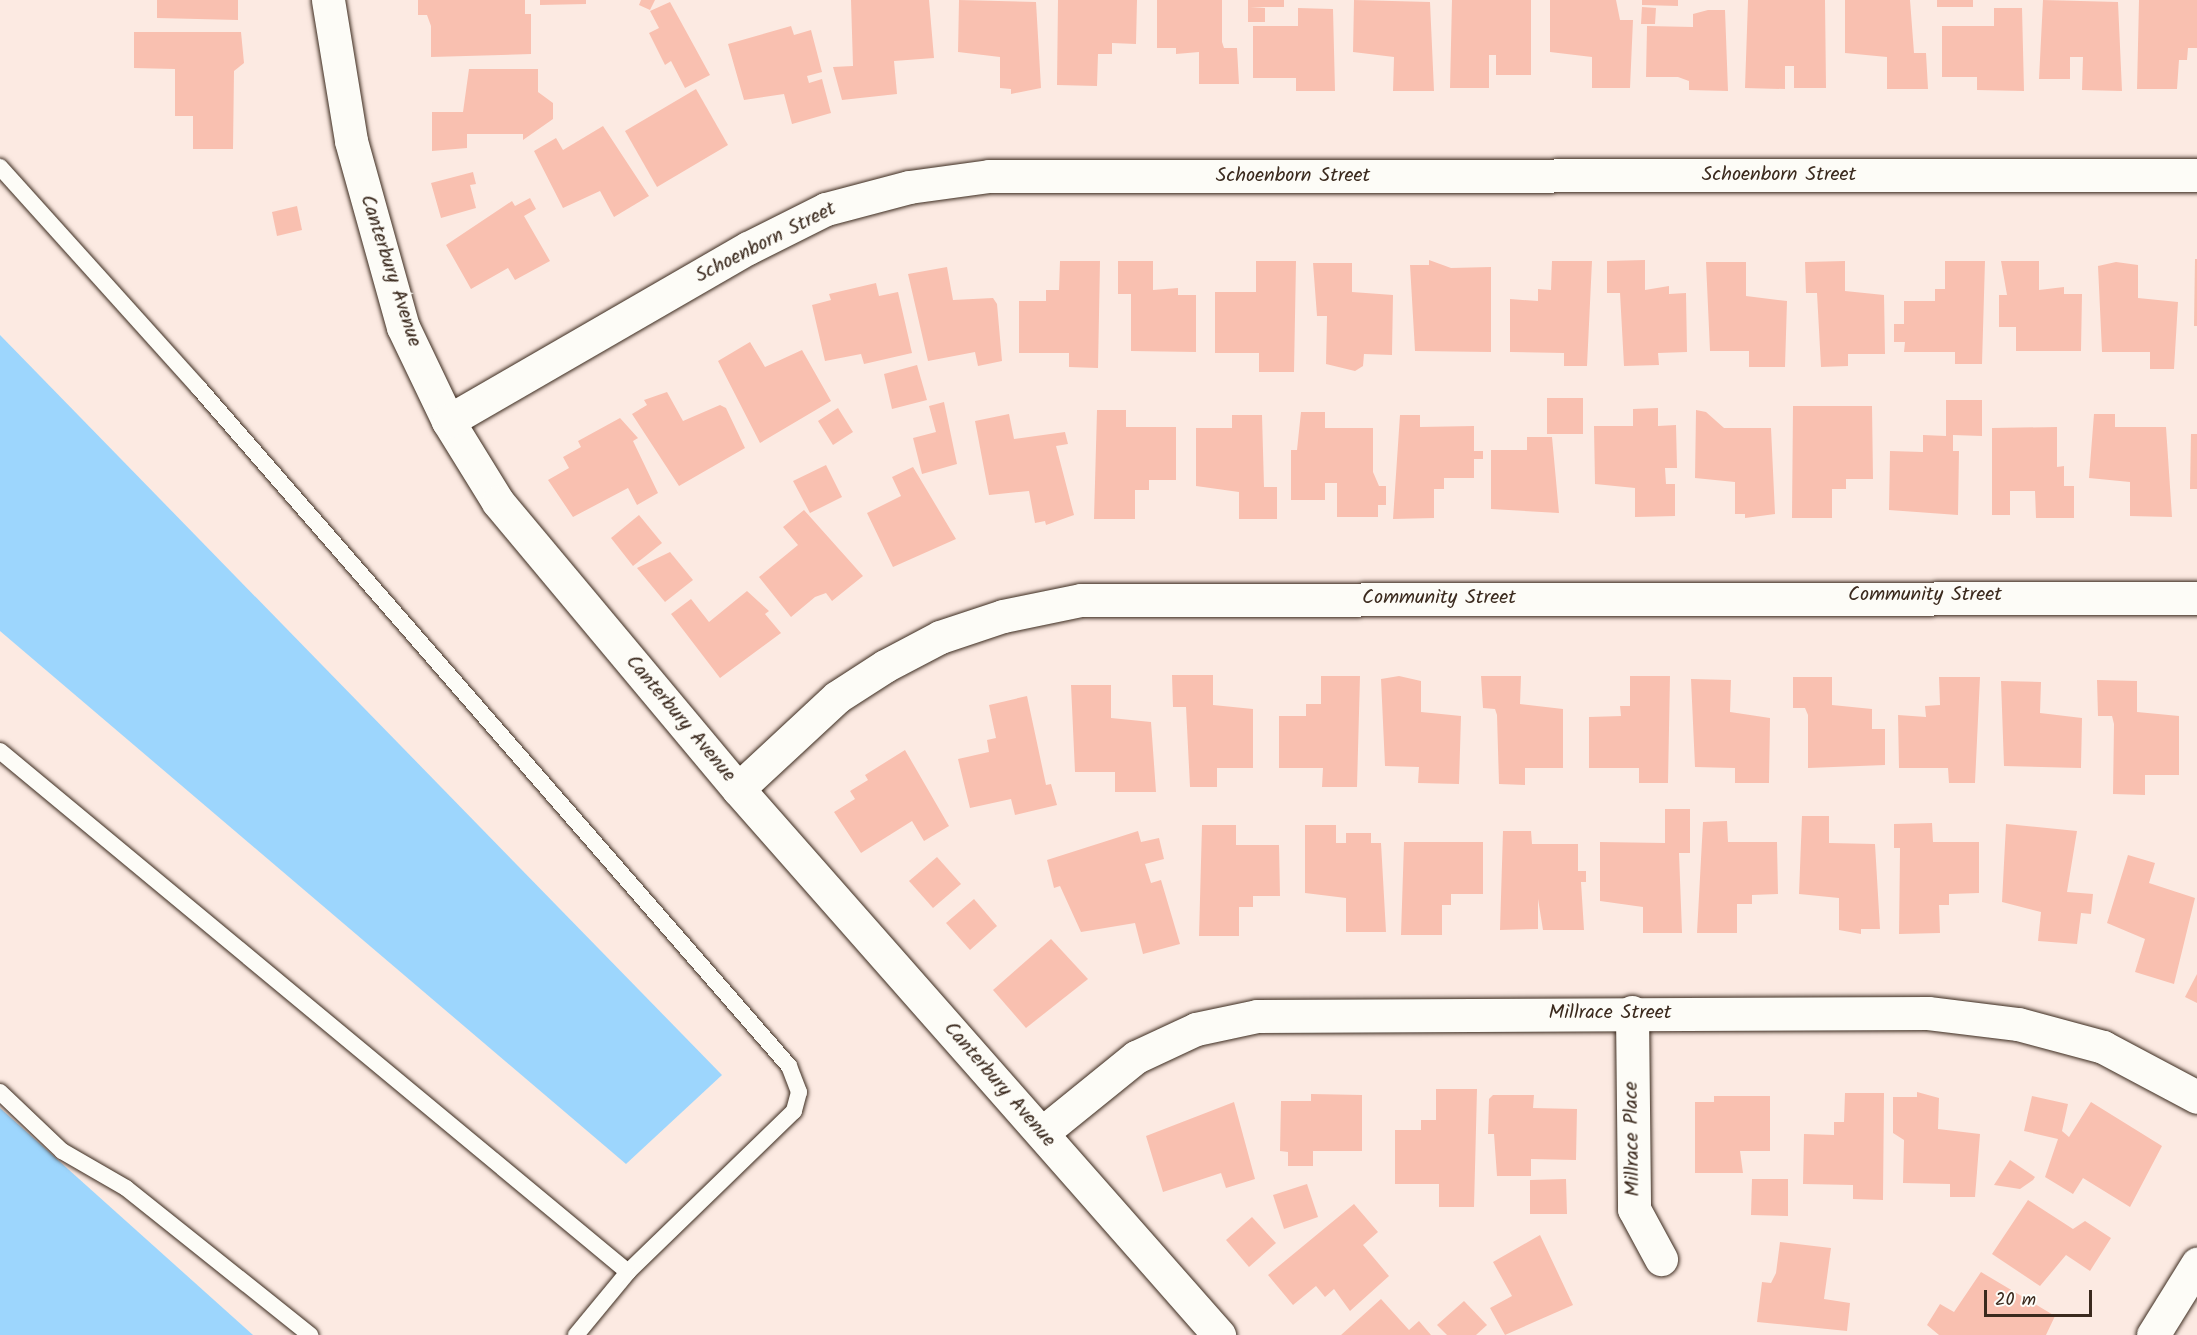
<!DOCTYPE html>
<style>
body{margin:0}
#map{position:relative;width:2197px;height:1335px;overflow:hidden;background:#fceae2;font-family:Kalam,sans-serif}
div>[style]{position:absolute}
.water>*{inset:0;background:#9dd6fd}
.building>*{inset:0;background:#f9c0b0}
.roads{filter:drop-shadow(0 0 2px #3b2a1e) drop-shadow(0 0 2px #3b2a1e)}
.service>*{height:16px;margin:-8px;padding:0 8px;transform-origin:8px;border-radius:8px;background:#fdfcf7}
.minor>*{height:33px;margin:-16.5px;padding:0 16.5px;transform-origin:16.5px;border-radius:16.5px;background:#fdfcf7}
span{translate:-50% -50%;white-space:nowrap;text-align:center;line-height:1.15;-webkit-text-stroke:5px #fdfcf7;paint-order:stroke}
.street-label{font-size:20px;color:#3b2a1e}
.scale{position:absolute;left:1984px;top:1290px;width:108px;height:27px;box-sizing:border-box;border:3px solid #3b2a1e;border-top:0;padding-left:8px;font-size:18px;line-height:21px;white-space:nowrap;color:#3b2a1e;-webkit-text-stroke:4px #fdfcf7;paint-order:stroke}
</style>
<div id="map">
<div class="water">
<div style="clip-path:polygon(0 335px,722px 1075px,626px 1164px,0 631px)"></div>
<div style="clip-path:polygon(0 1108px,253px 1335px,0 1335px)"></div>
</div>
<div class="building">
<div style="clip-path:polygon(157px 0,238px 0,238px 20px,157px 18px)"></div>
<div style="clip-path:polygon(418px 0,525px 0,525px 14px,531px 14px,531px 54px,431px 57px,431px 26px,427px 15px,418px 15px)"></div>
<div style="clip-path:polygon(540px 0,586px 0,586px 4px,540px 5px)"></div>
<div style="clip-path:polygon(641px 0,655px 0,650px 10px,639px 5px)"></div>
<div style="clip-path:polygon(851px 0,929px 0,934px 58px,894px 61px,897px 94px,842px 100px,833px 67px,853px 66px)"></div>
<div style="clip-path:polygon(959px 0,1036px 2px,1041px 88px,1011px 94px,1011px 89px,1000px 88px,1000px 57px,958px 52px)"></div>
<div style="clip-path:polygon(1058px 0,1137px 0,1136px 44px,1112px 43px,1112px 54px,1098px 54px,1097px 86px,1057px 85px)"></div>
<div style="clip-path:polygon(1157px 0,1222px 0,1222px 42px,1224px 48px,1237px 48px,1239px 84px,1199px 84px,1199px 52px,1176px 54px,1176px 48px,1157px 48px)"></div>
<div style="clip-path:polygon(1248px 0,1284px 0,1284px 7px,1250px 7px,1265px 8px,1265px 22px,1248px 22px)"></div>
<div style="clip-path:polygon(1354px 0,1430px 2px,1434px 91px,1393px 91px,1394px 57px,1353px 52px)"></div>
<div style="clip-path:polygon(1452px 0,1531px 0,1531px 75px,1496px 75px,1496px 55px,1489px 55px,1489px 88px,1450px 88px)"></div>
<div style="clip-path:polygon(1550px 0,1616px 0,1620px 20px,1633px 20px,1630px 88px,1592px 88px,1592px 57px,1550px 52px)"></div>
<div style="clip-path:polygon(1642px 0,1678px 0,1678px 6px,1642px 5px)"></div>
<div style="clip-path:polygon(1748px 0,1825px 0,1826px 88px,1794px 88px,1794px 66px,1785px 66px,1785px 89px,1745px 88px)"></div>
<div style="clip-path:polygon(1845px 0,1910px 0,1914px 53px,1926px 53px,1928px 89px,1887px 89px,1887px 57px,1845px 53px)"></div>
<div style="clip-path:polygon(1937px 0,1973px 0,1973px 7px,1937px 7px)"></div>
<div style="clip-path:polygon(2043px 0,2118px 2px,2122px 91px,2082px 90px,2083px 57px,2070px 57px,2070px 79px,2039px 79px)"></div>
<div style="clip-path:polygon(2139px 0,2197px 0,2197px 48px,2188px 48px,2187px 60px,2179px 60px,2177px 89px,2137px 89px)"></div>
<div style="clip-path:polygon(670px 2px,710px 75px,685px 88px,671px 61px,665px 65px,649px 33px,659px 28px,650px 11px)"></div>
<div style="clip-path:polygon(1642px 7px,1656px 8px,1655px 24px,1641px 24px)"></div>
<div style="clip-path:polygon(1298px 8px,1333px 9px,1335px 91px,1296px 91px,1296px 78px,1253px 78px,1253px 26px,1298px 26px)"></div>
<div style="clip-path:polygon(1994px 8px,2022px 8px,2024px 91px,1977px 90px,1977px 77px,1942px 77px,1942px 26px,1994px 26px)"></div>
<div style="clip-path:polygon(1708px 10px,1725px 10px,1728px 91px,1689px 90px,1689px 81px,1678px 77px,1646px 77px,1647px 26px,1693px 27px,1693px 14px)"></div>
<div style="clip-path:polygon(791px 26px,794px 35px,811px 30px,822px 72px,807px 76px,809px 83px,822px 79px,831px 113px,792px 124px,784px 94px,744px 100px,728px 44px)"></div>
<div style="clip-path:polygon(134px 32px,241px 32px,244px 63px,234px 71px,233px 149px,193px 149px,193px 116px,175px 116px,175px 69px,134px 68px)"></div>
<div style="clip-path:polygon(469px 69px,538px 69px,538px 92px,553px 103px,553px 119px,523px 140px,523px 134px,467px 134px,467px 148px,432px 151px,432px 112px,463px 112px)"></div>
<div style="clip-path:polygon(696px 89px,728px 145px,657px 187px,625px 131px)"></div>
<div style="clip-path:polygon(603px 126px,649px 196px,614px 217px,600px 191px,563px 208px,534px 151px,556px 138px,563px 150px)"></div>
<div style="clip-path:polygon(473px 172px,476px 184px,470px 185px,476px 208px,441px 218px,431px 183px)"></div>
<div style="clip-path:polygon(530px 198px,536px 209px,524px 216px,550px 261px,515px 280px,508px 268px,471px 289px,446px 245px,512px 201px,515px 206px)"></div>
<div style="clip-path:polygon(297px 206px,302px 230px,277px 236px,272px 212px)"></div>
<div style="clip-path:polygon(2195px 259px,2197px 259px,2197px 326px,2194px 326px)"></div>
<div style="clip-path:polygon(1429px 260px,1451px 268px,1491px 267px,1491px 352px,1415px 351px,1410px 265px,1429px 265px)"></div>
<div style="clip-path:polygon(1645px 260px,1645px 290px,1669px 286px,1669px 294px,1686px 293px,1687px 352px,1658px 353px,1659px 365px,1624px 366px,1620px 293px,1607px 293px,1607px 261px)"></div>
<div style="clip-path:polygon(1060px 261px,1100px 261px,1098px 368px,1069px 367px,1069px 353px,1019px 353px,1019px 301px,1046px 301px,1046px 290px,1059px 290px)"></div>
<div style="clip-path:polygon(1118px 261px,1153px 261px,1153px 290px,1178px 288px,1178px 295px,1196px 295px,1196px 352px,1131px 351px,1131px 294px,1118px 294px)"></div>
<div style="clip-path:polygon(1256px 261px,1296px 261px,1294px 372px,1259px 372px,1259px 353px,1215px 353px,1215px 292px,1256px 292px)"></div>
<div style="clip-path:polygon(1552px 261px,1592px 261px,1587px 366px,1564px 366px,1564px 353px,1510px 352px,1510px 299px,1538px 301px,1538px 289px,1551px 290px)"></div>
<div style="clip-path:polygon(1845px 261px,1845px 291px,1884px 295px,1885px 354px,1848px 354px,1848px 366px,1821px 367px,1817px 293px,1806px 293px,1805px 262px)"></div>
<div style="clip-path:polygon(1945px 261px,1985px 261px,1982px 364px,1955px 364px,1955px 352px,1904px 352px,1905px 342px,1894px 342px,1894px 324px,1904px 324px,1904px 301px,1935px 301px,1935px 289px,1945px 289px)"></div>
<div style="clip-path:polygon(2001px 261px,2039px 261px,2039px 290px,2064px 287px,2064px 294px,2082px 294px,2081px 351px,2016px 351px,2016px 327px,1999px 327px,1999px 295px,2007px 295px)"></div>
<div style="clip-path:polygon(1706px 262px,1746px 262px,1746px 296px,1787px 301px,1785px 367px,1749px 367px,1749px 351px,1710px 351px)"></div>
<div style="clip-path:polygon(2116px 262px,2138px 265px,2138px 298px,2178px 302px,2174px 369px,2150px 369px,2150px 352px,2102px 352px,2098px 266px)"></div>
<div style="clip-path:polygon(1313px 263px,1352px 263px,1352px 292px,1393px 295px,1392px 355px,1364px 354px,1363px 366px,1355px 371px,1326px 364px,1327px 316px,1317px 316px)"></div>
<div style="clip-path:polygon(947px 267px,953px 300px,993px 298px,997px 304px,1002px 361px,978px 366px,975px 352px,928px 361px,908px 274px)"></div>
<div style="clip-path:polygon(876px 283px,879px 296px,898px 292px,912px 353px,864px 364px,861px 354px,825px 361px,812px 305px,831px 300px,829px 294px)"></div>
<div style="clip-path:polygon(750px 342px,765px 367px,802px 350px,831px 401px,760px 443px,718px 361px)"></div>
<div style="clip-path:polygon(917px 365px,927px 400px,892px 409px,884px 374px)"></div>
<div style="clip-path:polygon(667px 392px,683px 421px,720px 405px,726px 408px,745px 448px,679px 486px,632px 414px,647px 405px,644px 400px)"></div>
<div style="clip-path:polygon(1547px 398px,1583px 398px,1583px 434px,1547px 434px)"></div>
<div style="clip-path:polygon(1946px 400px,1982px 400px,1982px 436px,1953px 435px,1953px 451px,1959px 451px,1958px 515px,1889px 510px,1890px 451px,1923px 452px,1923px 435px,1946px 436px)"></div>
<div style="clip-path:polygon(944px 402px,957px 464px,922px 474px,913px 438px,936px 432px,929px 406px)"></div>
<div style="clip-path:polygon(1793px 406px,1872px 406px,1873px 479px,1846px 479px,1846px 489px,1832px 489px,1832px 518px,1792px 518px)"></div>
<div style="clip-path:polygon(838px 408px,853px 432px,833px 445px,818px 421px)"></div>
<div style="clip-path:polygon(1658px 408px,1658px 426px,1676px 425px,1677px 468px,1665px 468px,1666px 484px,1675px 484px,1675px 516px,1635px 517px,1635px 488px,1595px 484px,1594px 426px,1633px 426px,1633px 409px)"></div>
<div style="clip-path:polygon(1097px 410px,1126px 410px,1126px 427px,1176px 427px,1176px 480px,1149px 480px,1149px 490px,1135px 490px,1135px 519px,1094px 519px)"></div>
<div style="clip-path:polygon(1696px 410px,1706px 412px,1724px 428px,1771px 428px,1775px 514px,1745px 518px,1745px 514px,1735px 514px,1735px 482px,1695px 478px)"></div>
<div style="clip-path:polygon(1301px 412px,1325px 412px,1325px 428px,1373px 428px,1373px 472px,1379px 486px,1386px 486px,1386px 505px,1378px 505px,1378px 517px,1337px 517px,1337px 483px,1325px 483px,1325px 500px,1291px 500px,1291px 450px,1297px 450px)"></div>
<div style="clip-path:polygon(1009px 414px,1014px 439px,1065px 432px,1068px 444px,1056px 446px,1074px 515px,1046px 525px,1045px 521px,1035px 523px,1029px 491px,989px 495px,975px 421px)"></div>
<div style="clip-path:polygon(2094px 414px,2115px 414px,2115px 427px,2166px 427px,2172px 517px,2130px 516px,2130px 482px,2089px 478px)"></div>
<div style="clip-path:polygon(1232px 415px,1262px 415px,1264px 487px,1277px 487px,1277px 519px,1239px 519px,1239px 492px,1196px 486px,1196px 428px,1232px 428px)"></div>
<div style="clip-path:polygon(1400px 415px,1420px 415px,1420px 427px,1474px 426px,1474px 451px,1483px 451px,1483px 459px,1474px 459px,1474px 478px,1444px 478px,1444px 489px,1434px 489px,1434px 518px,1393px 519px)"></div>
<div style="clip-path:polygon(620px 418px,638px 438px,633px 441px,658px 493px,637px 505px,628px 488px,573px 517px,548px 480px,569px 468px,563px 457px,581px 447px,578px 441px)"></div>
<div style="clip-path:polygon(2057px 427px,2057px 467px,2064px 466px,2064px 486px,2074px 486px,2074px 518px,2036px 518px,2035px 491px,2010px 491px,2010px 515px,1992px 515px,1992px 428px)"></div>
<div style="clip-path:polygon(2191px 434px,2197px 434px,2197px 489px,2190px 489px)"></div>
<div style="clip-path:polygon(1527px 437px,1552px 437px,1559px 513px,1491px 509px,1491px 450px,1527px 450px)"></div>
<div style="clip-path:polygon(826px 465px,842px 497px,810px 513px,793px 481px)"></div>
<div style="clip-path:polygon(913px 467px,956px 539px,893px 567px,867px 513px,901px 496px,892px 477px)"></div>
<div style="clip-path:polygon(804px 510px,863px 576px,832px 601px,826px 593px,815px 597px,791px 617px,759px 577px,798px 545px,783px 527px)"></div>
<div style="clip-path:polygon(639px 515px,662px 543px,633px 566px,611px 538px)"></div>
<div style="clip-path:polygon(670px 552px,693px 580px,665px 602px,637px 568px)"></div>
<div style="clip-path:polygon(747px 591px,769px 611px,765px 614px,781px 633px,720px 678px,671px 614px,691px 599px,709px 622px)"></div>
<div style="clip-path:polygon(1172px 675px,1213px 675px,1213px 705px,1253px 709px,1253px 768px,1217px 768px,1217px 787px,1190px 787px,1186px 707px,1173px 707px)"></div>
<div style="clip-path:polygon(1321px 676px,1360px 676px,1357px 787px,1322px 787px,1323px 768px,1279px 768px,1279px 716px,1306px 716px,1306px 704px,1321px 704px)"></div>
<div style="clip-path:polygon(1399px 676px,1421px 681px,1421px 712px,1461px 716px,1459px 784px,1418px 783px,1419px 767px,1385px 766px,1381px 679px)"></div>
<div style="clip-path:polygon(1481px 676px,1521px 676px,1520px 704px,1563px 709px,1563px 768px,1525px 768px,1525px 785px,1499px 784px,1497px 715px,1495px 709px,1483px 708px)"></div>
<div style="clip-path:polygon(1630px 676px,1670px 676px,1668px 783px,1639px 783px,1639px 768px,1589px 768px,1589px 717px,1621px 716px,1620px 706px,1630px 706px)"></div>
<div style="clip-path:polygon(1793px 677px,1832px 677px,1832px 705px,1872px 709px,1872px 729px,1885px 729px,1885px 765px,1808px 768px,1808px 715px,1805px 708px,1793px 708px)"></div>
<div style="clip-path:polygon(1939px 677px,1980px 677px,1975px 783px,1949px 783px,1948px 768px,1899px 768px,1898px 715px,1926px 717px,1925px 706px,1940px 705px)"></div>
<div style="clip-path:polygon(1691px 679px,1731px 680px,1730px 712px,1770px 718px,1769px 783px,1735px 783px,1735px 768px,1695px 767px)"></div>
<div style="clip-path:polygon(2097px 680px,2137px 681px,2137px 712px,2179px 716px,2179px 775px,2145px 775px,2145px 795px,2113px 794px,2114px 724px,2112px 716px,2098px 716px)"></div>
<div style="clip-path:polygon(2001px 681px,2041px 682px,2040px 713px,2082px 718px,2081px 768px,2004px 766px)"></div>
<div style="clip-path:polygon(1071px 685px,1111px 685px,1111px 718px,1151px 722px,1156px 792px,1115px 792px,1115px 772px,1075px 772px)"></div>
<div style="clip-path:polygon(1027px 696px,1046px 785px,1051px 784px,1057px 805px,1015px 815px,1011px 799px,970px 808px,958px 759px,989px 752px,987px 740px,996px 738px,989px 705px)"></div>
<div style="clip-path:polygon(905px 750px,949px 826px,924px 841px,912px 821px,861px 853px,834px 812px,855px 799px,850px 791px,868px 780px,865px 775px)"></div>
<div style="clip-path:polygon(1665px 809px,1690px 809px,1690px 853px,1679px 853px,1682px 933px,1643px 933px,1643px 907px,1600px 901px,1600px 842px,1665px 843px)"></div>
<div style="clip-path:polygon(1802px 816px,1829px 816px,1829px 843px,1875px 844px,1880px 929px,1861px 929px,1861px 934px,1839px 930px,1839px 898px,1799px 894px)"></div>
<div style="clip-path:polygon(1727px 821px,1728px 842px,1777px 842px,1778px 894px,1752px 895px,1752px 904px,1737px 904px,1737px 933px,1697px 933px,1703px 822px)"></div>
<div style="clip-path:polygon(1932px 823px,1933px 842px,1979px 842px,1979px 893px,1949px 894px,1949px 905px,1939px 905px,1940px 933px,1899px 934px,1900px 848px,1894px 848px,1894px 824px)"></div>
<div style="clip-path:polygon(2006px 824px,2077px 831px,2067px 892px,2093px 894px,2091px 914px,2081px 913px,2077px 944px,2038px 941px,2041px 912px,2002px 902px)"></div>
<div style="clip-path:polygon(1202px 825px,1236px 825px,1236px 845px,1279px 845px,1280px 896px,1253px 896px,1253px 907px,1239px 907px,1239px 936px,1199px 936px)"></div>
<div style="clip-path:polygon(1305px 825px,1336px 825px,1336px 843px,1346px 843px,1346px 833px,1371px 833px,1371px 843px,1381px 843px,1386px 932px,1346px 932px,1346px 898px,1305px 893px)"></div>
<div style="clip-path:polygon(1138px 831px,1141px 842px,1159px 838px,1164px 859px,1145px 864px,1151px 883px,1161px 880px,1180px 944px,1143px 954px,1135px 923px,1081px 932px,1060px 886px,1054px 888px,1047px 860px)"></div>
<div style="clip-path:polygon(1503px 831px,1531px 831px,1532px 844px,1578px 844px,1578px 871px,1586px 871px,1586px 882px,1581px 882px,1584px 930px,1543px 930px,1538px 899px,1538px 929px,1500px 930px)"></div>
<div style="clip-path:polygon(1404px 842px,1483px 842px,1483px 894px,1451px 894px,1451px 905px,1442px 905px,1442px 935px,1401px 935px)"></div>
<div style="clip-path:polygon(2128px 855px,2155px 863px,2149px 883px,2195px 898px,2174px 984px,2135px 972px,2145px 939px,2107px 923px)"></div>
<div style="clip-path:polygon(937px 857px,961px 884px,933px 908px,909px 881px)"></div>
<div style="clip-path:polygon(974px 899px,997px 926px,970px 950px,946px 923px)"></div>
<div style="clip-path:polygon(1051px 939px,1088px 979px,1026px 1028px,993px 990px)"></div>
<div style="clip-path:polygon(2197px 974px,2197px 1003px,2185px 997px)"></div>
<div style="clip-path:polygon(1436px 1089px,1477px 1089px,1474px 1207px,1439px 1207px,1439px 1184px,1395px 1184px,1395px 1130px,1421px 1130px,1421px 1120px,1436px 1120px)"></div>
<div style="clip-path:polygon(1917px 1092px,1939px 1098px,1938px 1129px,1980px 1134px,1975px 1197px,1950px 1197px,1950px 1184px,1903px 1183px,1904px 1140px,1893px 1133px,1893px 1097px,1917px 1097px)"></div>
<div style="clip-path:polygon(1845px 1093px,1884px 1093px,1883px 1200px,1853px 1199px,1853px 1185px,1803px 1184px,1804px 1134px,1834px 1135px,1834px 1122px,1844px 1122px)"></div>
<div style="clip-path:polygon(1311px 1094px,1362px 1095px,1362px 1151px,1313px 1151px,1313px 1166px,1288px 1166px,1288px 1152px,1280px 1151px,1281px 1101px,1311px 1101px)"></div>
<div style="clip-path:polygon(1493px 1095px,1534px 1095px,1533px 1108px,1577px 1109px,1576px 1160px,1531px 1159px,1531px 1176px,1497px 1176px,1494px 1134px,1488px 1134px,1489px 1099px)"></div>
<div style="clip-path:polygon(1714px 1096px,1770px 1096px,1770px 1151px,1740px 1151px,1743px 1173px,1695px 1173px,1695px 1102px,1714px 1102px)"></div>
<div style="clip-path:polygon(2032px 1096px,2068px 1104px,2062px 1131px,2069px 1137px,2091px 1102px,2162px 1146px,2130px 1207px,2083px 1178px,2073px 1194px,2045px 1177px,2058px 1139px,2024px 1131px)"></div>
<div style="clip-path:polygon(1234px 1102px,1255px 1179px,1226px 1188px,1221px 1173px,1163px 1192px,1146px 1136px)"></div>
<div style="clip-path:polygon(2010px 1160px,2035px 1177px,2033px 1180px,2020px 1189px,1994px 1185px)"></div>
<div style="clip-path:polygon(1566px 1179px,1567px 1214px,1530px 1214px,1530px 1180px)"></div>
<div style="clip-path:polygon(1752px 1179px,1788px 1179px,1788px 1216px,1751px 1215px)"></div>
<div style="clip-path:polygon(1307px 1184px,1318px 1217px,1284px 1229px,1273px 1195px)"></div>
<div style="clip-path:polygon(2028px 1200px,2073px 1229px,2085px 1221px,2111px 1238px,2090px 1271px,2066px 1255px,2040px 1286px,1992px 1254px)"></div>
<div style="clip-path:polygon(1354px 1204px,1378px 1232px,1363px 1245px,1389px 1276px,1350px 1311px,1334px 1289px,1325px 1297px,1316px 1286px,1293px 1305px,1268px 1275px)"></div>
<div style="clip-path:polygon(1252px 1217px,1276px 1243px,1249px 1267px,1226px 1240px)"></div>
<div style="clip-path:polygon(1540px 1235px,1573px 1305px,1505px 1335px,1490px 1308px,1512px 1296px,1493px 1262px)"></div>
<div style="clip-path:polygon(1780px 1242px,1831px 1248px,1824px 1299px,1850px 1303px,1847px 1331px,1757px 1322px,1762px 1282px,1771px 1283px,1776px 1273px)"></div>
<div style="clip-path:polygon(1981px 1272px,2055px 1316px,2046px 1335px,1939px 1335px,1927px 1325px,1940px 1304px,1954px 1312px)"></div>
<div style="clip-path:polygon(1381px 1299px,1409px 1330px,1419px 1321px,1431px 1335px,1341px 1335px)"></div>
<div style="clip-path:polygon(1464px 1301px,1487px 1325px,1476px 1335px,1447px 1335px,1437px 1325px)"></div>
</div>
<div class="roads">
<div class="service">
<div style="left:0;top:167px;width:297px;rotate:48deg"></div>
<div style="left:199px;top:388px;width:899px;rotate:48.97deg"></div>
<div style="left:789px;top:1066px;width:28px;rotate:69deg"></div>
<div style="left:799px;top:1092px;width:20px;rotate:105deg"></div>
<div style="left:794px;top:1111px;width:231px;rotate:135.9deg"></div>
<div style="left:628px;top:1272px;width:82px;rotate:129.5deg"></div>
<div style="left:0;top:751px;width:816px;rotate:39.68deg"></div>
<div style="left:0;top:1092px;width:86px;rotate:43.6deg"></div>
<div style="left:62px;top:1151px;width:74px;rotate:30deg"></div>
<div style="left:126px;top:1188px;width:236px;rotate:38.6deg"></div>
</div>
<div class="minor">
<div style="left:328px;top:0;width:143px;rotate:80.7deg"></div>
<div style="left:351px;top:141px;width:193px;rotate:74.4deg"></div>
<div style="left:403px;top:327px;width:104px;rotate:64.4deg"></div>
<div style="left:448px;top:421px;width:95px;rotate:58.3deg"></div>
<div style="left:498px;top:502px;width:374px;rotate:50.1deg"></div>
<div style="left:738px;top:789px;width:728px;rotate:48.62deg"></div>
<div style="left:448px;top:421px;width:346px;rotate:-30deg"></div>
<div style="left:748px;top:248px;width:87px;rotate:-26.6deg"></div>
<div style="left:826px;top:209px;width:86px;rotate:-14.8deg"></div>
<div style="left:909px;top:187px;width:81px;rotate:-7.8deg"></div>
<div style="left:989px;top:176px;width:1208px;rotate:-0.05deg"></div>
<div style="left:738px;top:789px;width:135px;rotate:-42.9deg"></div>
<div style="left:837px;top:697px;width:57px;rotate:-32.9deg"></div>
<div style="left:885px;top:666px;width:62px;rotate:-27.8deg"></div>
<div style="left:940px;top:637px;width:66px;rotate:-18.4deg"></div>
<div style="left:1003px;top:616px;width:80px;rotate:-11.6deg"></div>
<div style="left:1081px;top:600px;width:1116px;rotate:-0.1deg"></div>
<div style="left:1632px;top:1012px;width:197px;rotate:89.4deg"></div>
<div style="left:1634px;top:1209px;width:57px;rotate:61.6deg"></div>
<div style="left:1042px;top:1133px;width:121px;rotate:-39deg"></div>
<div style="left:1136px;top:1057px;width:66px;rotate:-25deg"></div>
<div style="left:1196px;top:1029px;width:62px;rotate:-12deg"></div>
<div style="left:1257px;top:1016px;width:671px;rotate:-0.26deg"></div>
<div style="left:1928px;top:1013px;width:91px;rotate:7deg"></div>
<div style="left:2018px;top:1024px;width:88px;rotate:15.1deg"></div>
<div style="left:2103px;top:1047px;width:106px;rotate:28deg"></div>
<div style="left:2153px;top:1335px;width:84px;rotate:-58.2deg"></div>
</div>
</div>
<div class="street-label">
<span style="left:1779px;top:175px">Schoenborn Street</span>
<span style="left:1293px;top:176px">Schoenborn Street</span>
<span style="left:766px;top:243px;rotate:-27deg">Schoenborn Street</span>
<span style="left:390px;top:271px;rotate:72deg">Canterbury Avenue</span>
<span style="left:1925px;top:595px">Community Street</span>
<span style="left:1439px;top:598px">Community Street</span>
<span style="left:680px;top:719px;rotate:50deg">Canterbury Avenue</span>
<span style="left:1610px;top:1013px">Millrace Street</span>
<span style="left:999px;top:1085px;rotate:49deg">Canterbury Avenue</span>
<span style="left:1633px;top:1139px;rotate:-91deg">Millrace Place</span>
</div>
<div class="scale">20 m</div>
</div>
